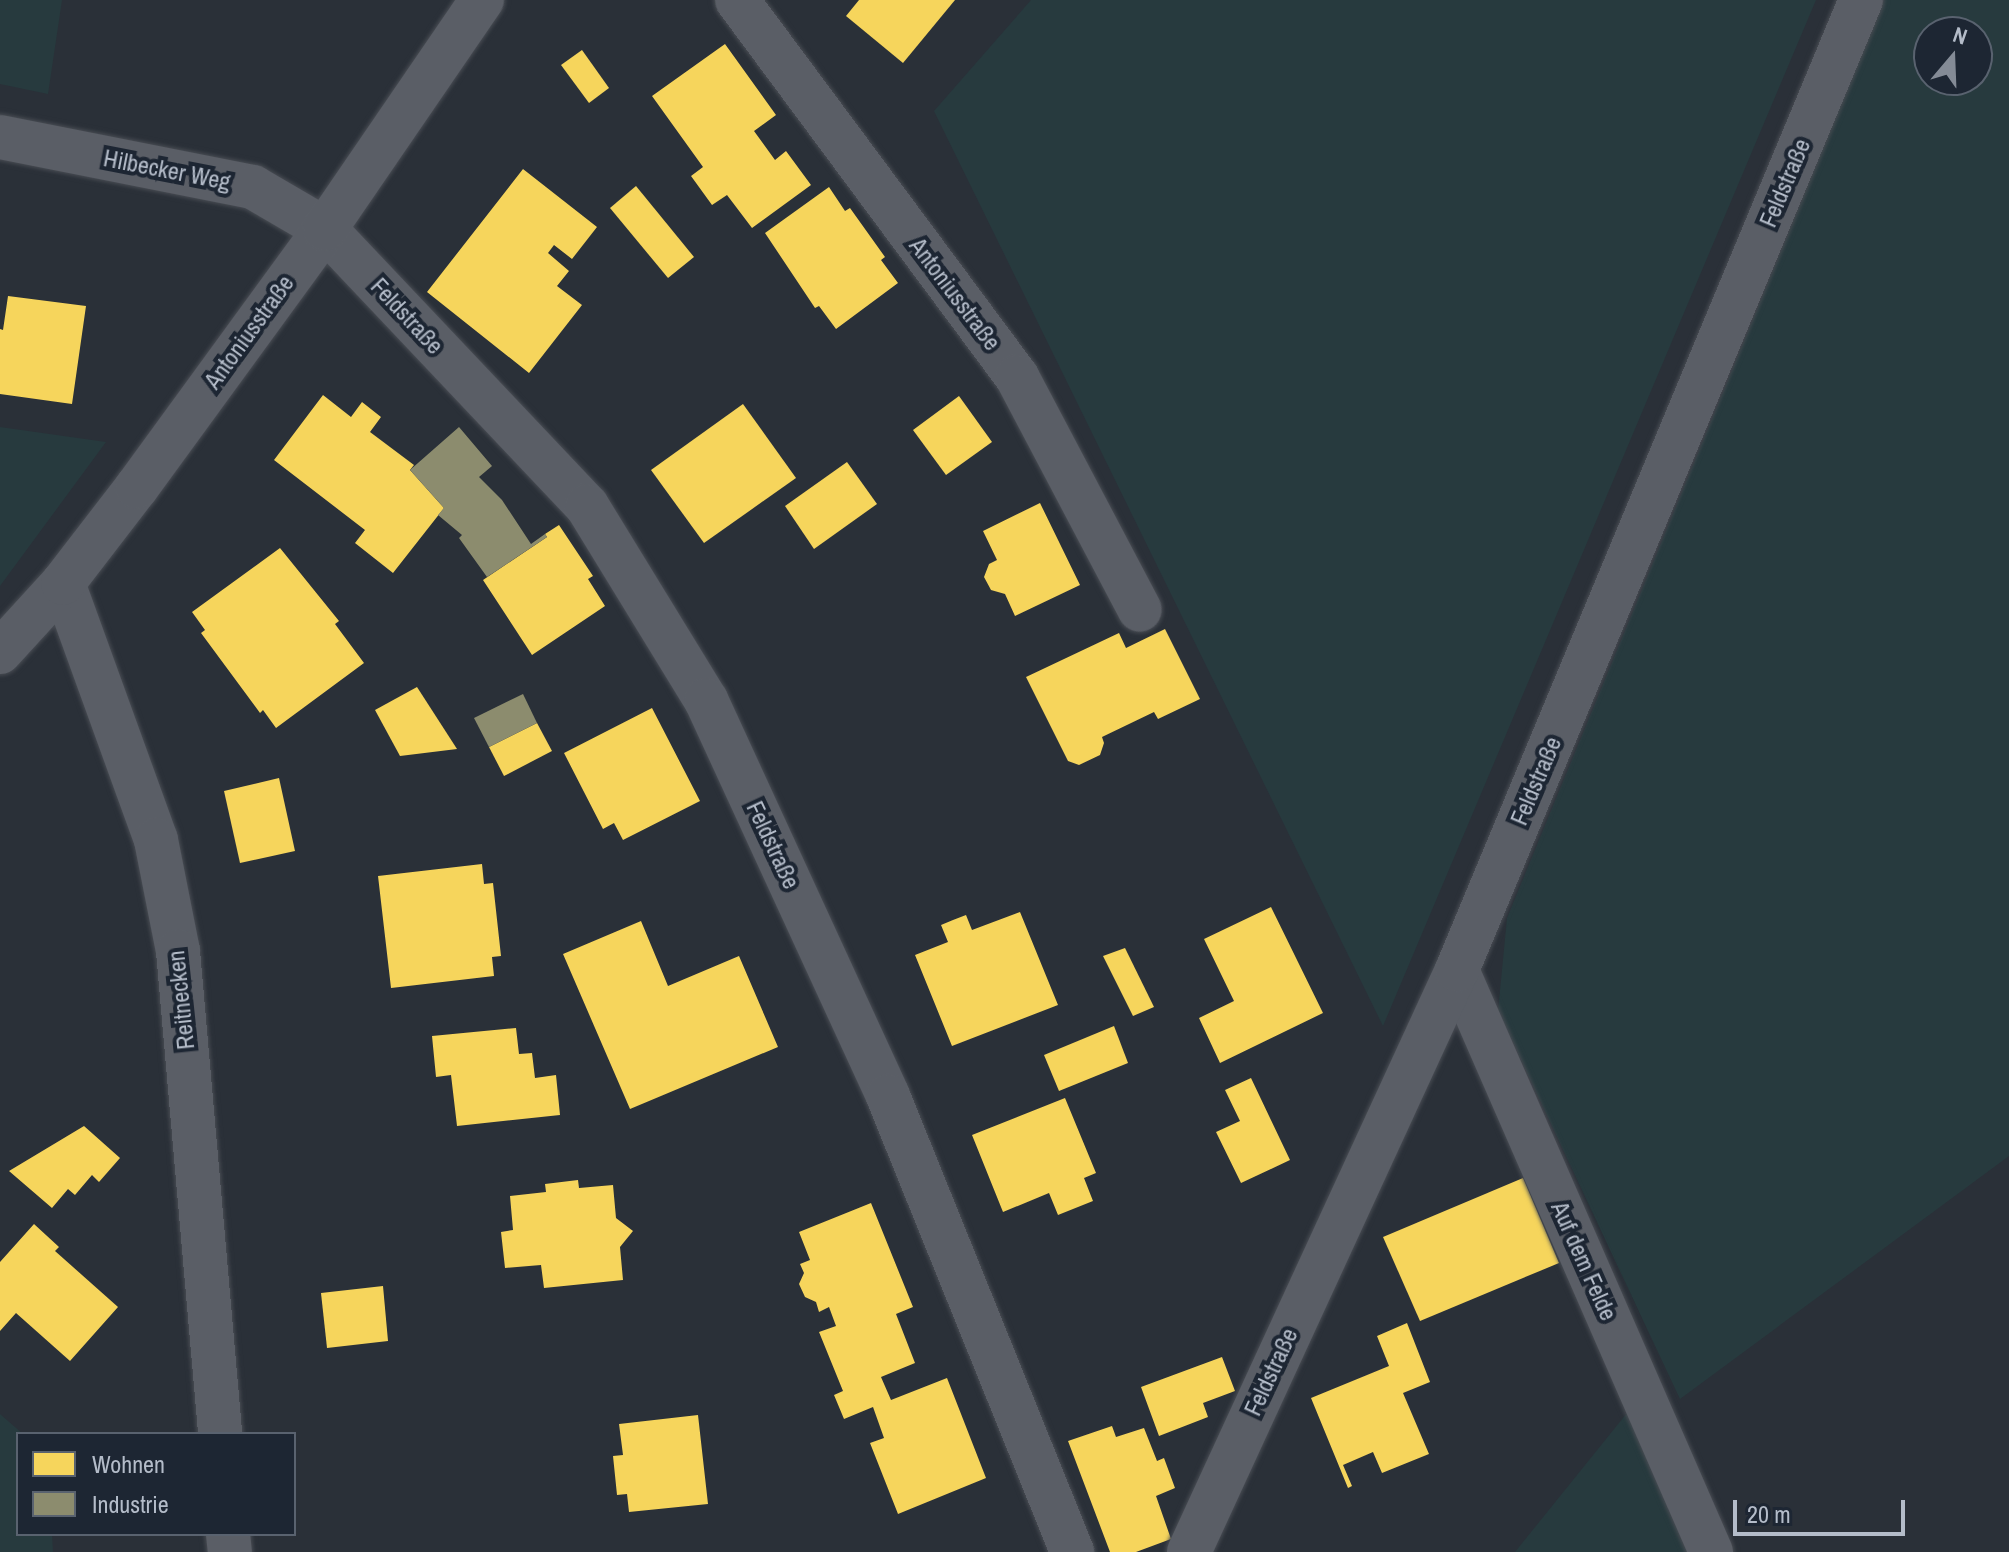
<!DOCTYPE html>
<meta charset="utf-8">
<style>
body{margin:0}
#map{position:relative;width:2009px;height:1552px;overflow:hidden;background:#2a3038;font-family:"Archivo Narrow",sans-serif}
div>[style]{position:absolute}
.green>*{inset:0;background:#273a3e}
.homes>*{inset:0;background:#f6d55c}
.industry>*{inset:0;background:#8c8c6e}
.roads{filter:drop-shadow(0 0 2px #484c53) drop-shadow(0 0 2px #484c53)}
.minor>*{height:44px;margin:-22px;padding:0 22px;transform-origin:22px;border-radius:22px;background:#5a5e66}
span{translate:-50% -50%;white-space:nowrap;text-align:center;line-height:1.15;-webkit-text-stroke:8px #1d2633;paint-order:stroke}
.street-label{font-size:24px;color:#b4bcc9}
.legend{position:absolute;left:16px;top:1432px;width:280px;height:104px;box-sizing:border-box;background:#1d2633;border:2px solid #59626f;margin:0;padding:10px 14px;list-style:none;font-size:24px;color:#b4bcc9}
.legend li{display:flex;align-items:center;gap:16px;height:40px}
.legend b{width:40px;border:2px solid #59626f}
.north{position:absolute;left:1913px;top:16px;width:80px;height:80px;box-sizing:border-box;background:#1d2633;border:2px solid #59626f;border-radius:50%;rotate:19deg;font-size:22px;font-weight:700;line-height:32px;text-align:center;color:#b4bcc9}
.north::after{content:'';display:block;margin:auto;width:28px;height:36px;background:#848b96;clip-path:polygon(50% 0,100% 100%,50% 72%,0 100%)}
.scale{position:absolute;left:1733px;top:1500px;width:172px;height:36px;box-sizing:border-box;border:4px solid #b4bcc9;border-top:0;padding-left:10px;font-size:24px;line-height:28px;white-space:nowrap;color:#b4bcc9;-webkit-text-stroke:6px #1d2633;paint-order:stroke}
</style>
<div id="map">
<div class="green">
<div style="clip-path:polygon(0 0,62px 0,48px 94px,0 84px)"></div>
<div style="clip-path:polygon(1031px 0,1816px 0,1383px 1026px,934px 111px)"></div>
<div style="clip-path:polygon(evenodd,1884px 0,2009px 0,2009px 1156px,1680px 1399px,1498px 1011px,1507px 918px,1884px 0,1929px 32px,1977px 32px,1977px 80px,1929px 80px,1929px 32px)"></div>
<div style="clip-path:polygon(0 427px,106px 442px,0 586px)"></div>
<div style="clip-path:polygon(1627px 1413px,1690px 1552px,1515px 1552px)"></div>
<div style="clip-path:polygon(0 1414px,23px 1434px,18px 1434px,18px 1534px,52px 1534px,53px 1552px,0 1552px)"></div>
</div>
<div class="homes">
<div style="clip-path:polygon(859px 0,955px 0,903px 63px,846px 16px)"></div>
<div style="clip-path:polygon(725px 44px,776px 115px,754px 131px,775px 160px,786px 151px,811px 185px,752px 228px,727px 195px,712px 205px,691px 176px,703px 167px,652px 96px)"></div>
<div style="clip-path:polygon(582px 50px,609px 88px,589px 103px,561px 65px)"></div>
<div style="clip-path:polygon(523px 169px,597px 227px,572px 259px,554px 245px,548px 253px,569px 271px,557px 286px,582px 305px,529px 373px,427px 292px)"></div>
<div style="clip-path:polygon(636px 186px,694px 257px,668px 278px,610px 208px)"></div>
<div style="clip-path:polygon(829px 187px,845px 211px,850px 208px,885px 257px,881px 260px,898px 283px,836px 329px,819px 306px,815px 308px,765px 233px)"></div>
<div style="clip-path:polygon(8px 296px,86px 306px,72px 404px,0 394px,0 329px,3px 330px)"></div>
<div style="clip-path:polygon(323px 395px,351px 417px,362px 402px,381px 417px,370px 432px,414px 465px,410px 470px,444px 508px,393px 573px,355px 543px,365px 530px,274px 460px)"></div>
<div style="clip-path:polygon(959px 396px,992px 442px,946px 475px,913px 430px)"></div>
<div style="clip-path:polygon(743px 404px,796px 478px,704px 543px,651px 470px)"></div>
<div style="clip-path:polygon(847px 462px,877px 504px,814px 549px,785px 506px)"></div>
<div style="clip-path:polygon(1040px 503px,1080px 585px,1015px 616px,1005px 594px,991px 590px,984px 577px,989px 564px,997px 560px,983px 531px)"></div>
<div style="clip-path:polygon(559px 525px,593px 576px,588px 579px,605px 606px,532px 655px,483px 580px,547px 537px,545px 534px)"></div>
<div style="clip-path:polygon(280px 548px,339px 621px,335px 624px,364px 663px,276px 728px,263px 710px,260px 713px,201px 633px,205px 630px,192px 612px)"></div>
<div style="clip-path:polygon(1165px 629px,1200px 699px,1158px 719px,1154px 712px,1102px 737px,1104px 743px,1100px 755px,1079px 765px,1068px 761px,1026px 677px,1119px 633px,1126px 648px)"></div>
<div style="clip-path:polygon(417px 687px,457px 749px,400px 756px,375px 710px)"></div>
<div style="clip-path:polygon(652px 708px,700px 801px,623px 840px,614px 823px,603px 829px,564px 753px)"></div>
<div style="clip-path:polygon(537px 723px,552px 751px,504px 776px,489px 747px)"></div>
<div style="clip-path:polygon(279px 778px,295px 851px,240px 863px,224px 791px)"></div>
<div style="clip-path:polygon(482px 864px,484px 884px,493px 883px,501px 956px,492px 957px,494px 976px,391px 988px,378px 876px)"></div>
<div style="clip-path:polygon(1271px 907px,1323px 1013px,1220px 1063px,1199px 1018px,1234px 1001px,1204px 939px)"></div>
<div style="clip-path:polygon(1020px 912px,1058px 1005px,952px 1046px,915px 955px,948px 942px,941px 925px,953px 920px,966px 915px,972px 930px)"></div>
<div style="clip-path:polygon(641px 921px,668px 986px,739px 956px,778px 1047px,630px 1109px,563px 954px)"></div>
<div style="clip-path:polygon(1125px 948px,1154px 1007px,1133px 1016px,1103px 956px)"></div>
<div style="clip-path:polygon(1114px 1026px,1128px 1063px,1059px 1091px,1044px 1055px)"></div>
<div style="clip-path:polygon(516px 1028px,519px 1054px,532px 1053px,535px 1078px,556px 1075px,560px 1115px,457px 1126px,451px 1075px,436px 1077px,432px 1036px)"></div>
<div style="clip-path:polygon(1251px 1078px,1290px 1160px,1241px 1183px,1216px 1132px,1240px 1121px,1225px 1090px)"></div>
<div style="clip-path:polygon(1065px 1098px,1096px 1173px,1084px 1178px,1093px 1201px,1058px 1215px,1049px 1193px,1003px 1212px,972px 1135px)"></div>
<div style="clip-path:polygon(84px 1126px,120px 1158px,99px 1182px,92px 1175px,75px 1195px,68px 1189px,52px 1208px,9px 1171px)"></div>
<div style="clip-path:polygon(1523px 1178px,1559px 1263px,1420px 1321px,1383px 1237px)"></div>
<div style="clip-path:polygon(578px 1180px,579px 1188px,613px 1185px,616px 1218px,633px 1231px,620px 1247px,623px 1280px,544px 1288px,541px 1265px,505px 1268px,501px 1232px,513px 1230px,510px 1196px,546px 1192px,545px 1184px)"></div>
<div style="clip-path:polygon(871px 1203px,913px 1307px,896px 1314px,915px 1363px,881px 1377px,891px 1400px,947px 1378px,986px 1478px,898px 1514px,870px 1443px,884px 1438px,873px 1407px,844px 1419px,834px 1395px,843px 1391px,819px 1332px,836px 1326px,829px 1307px,819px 1312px,816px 1302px,805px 1297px,799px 1284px,804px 1273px,800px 1264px,810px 1260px,799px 1232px)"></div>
<div style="clip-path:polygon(34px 1224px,59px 1247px,55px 1251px,118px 1307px,70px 1361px,16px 1313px,0 1331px,0 1262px)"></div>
<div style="clip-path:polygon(383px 1286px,388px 1341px,327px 1348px,321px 1293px)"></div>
<div style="clip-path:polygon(1407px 1323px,1430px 1382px,1403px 1393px,1429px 1454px,1382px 1473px,1373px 1452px,1343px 1465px,1352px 1486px,1348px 1488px,1311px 1398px,1389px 1366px,1377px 1336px)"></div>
<div style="clip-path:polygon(1222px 1357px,1235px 1391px,1203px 1403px,1208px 1417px,1159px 1436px,1141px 1387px)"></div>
<div style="clip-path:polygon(698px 1415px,708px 1504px,629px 1512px,627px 1494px,617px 1495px,613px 1456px,623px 1455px,619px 1424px)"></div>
<div style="clip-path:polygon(1112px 1426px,1116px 1437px,1144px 1428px,1157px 1461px,1164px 1458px,1175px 1488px,1156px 1496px,1171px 1539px,1136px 1552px,1110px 1552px,1068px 1441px)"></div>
</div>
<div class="industry">
<div style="clip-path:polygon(459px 427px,492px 466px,479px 477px,502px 500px,531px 544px,545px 534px,547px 537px,487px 577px,459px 538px,462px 535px,438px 515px,444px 508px,410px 470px)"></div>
<div style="clip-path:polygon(523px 694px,537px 723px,489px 747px,474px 718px)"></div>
</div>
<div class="roads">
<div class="minor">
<div style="left:737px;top:0;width:470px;rotate:53.4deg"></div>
<div style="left:1017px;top:377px;width:263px;rotate:62.2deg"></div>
<div style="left:0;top:137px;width:258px;rotate:11.2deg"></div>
<div style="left:253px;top:187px;width:83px;rotate:30.3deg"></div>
<div style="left:325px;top:229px;width:381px;rotate:46.6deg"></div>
<div style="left:587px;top:506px;width:228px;rotate:58.5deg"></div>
<div style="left:706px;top:700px;width:436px;rotate:65.3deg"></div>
<div style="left:888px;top:1096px;width:492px;rotate:68deg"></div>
<div style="left:63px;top:583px;width:273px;rotate:70.1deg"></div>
<div style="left:156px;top:840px;width:113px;rotate:78.8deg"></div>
<div style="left:178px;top:951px;width:485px;rotate:85deg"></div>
<div style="left:0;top:652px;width:93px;rotate:-47.6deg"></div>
<div style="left:63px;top:583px;width:121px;rotate:-52.4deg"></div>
<div style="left:137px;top:487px;width:319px;rotate:-53.9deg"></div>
<div style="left:325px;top:229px;width:278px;rotate:-55.6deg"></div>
<div style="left:1457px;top:970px;width:635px;rotate:66.42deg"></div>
<div style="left:228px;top:1534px;width:18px;rotate:84deg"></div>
<div style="left:1189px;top:1552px;width:641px;rotate:-65.27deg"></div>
<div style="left:1457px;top:970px;width:1051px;rotate:-67.39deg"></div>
</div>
</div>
<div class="street-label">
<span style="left:167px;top:170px;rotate:11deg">Hilbecker Weg</span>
<span style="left:1785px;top:183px;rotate:-67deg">Feldstraße</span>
<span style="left:955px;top:294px;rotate:53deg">Antoniusstraße</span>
<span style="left:407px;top:316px;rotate:47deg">Feldstraße</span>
<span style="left:249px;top:332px;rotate:-54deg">Antoniusstraße</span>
<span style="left:1536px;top:781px;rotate:-67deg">Feldstraße</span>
<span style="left:773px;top:845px;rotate:65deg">Feldstraße</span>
<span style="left:181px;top:1000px;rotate:-96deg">Reitnecken</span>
<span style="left:1584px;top:1261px;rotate:66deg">Auf dem Felde</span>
<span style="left:1271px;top:1372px;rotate:-65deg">Feldstraße</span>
</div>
<ul class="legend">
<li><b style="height:22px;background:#f6d55c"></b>Wohnen</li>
<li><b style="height:22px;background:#8c8c6e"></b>Industrie</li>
</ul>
<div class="north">N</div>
<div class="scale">20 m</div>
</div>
